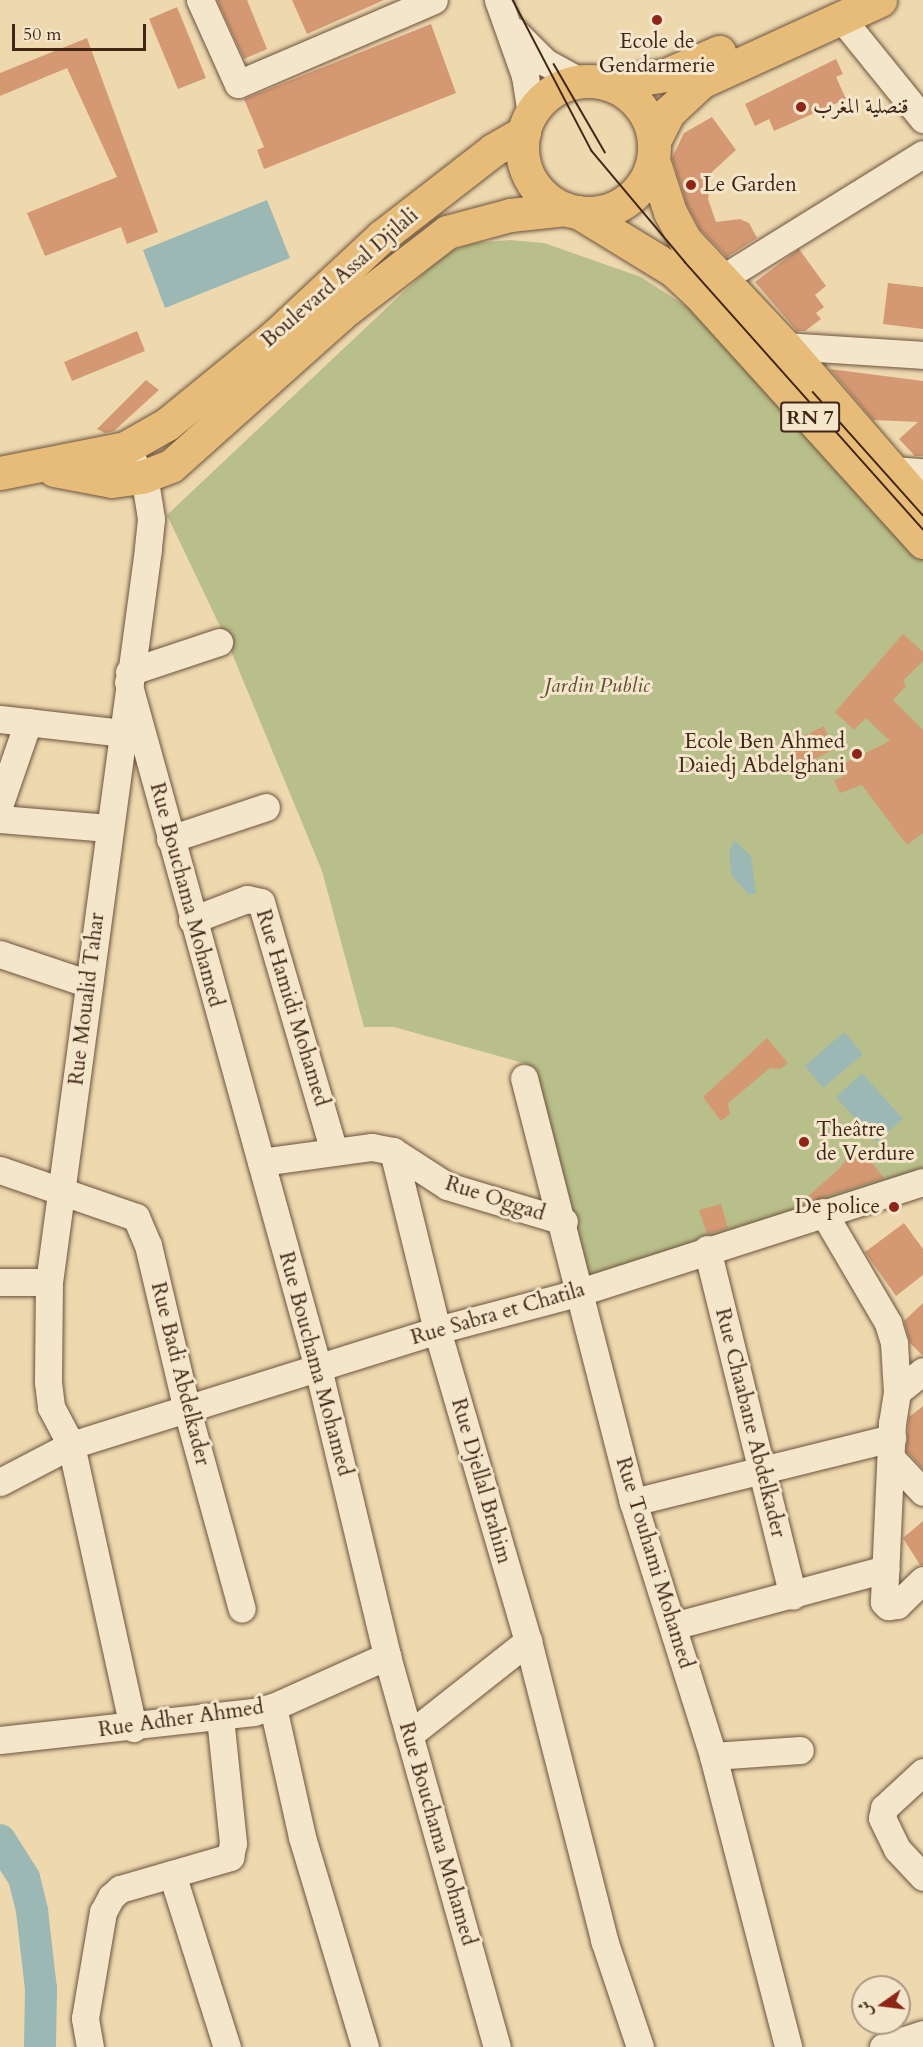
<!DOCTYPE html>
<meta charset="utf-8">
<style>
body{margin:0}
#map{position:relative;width:923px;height:2047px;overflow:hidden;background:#eed9af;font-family:Cardo,Amiri,serif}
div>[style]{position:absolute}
.green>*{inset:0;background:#b9bf8a}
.water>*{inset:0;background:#9cb8b4}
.river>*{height:32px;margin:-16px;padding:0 16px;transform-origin:16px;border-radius:16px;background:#9cb8b4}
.building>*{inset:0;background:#d49973}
.roads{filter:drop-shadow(0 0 2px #6c533e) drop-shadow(0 0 2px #6c533e)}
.minor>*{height:27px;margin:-13.5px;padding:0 13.5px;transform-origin:13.5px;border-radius:13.5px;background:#f4e6cb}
.major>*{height:33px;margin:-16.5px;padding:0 16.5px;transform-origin:16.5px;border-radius:16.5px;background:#e7bc78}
.major>.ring{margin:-16.5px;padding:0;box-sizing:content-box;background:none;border:33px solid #e7bc78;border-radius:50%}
.tram>*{height:1.5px;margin:-0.75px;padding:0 0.75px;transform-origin:0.75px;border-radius:0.75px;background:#412618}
.dots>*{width:16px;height:16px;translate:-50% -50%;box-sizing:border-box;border:3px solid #f4e6cb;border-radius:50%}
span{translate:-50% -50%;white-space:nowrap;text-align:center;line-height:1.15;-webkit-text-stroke:6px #f4e6cb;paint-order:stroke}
.shield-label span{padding:2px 4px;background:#f4e6cb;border:2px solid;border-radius:4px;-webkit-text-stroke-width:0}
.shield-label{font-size:20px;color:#412618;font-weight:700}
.poi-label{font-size:21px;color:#412618}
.left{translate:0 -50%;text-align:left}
.right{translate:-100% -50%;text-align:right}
.street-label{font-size:21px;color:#412618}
.park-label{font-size:21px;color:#5f4c34;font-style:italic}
.north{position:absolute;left:851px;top:1975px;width:60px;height:60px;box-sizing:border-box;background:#f4e6cb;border:2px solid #ac9983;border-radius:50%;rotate:256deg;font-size:16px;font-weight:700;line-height:24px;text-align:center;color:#412618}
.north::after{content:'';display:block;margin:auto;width:21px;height:27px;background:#8f2418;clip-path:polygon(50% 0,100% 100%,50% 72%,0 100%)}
.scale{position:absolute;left:12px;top:24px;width:134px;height:27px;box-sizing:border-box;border:3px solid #412618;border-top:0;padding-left:8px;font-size:18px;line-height:21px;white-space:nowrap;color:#412618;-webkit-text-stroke:4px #f4e6cb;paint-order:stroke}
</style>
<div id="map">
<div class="green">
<div style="clip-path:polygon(510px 240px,544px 243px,641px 277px,704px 318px,923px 559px,923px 1185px,583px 1278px,527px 1064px,394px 1027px,364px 1027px,322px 871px,226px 639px,167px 515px,446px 252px,476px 243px)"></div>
</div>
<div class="water">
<div style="clip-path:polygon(267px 200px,290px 258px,165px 308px,143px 250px)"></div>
<div style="clip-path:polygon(734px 840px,751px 856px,756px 893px,749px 895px,732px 876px,729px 853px)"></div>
<div style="clip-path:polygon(844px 1032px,863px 1054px,823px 1088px,805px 1066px)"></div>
<div style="clip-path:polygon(862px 1073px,903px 1119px,876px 1142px,836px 1097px)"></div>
</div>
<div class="river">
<div style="left:0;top:1840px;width:45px;rotate:57.7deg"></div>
<div style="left:24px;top:1878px;width:34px;rotate:76deg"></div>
<div style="left:32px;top:1911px;width:79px;rotate:83.4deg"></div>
<div style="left:41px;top:1989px;width:58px;rotate:91deg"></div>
</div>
<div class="building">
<div style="clip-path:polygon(217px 0,247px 0,267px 49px,244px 59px)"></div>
<div style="clip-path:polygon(292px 0,384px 0,307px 34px)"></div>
<div style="clip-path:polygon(177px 7px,206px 78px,178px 89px,149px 19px)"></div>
<div style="clip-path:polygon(431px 24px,456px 93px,264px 169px,257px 150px,264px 147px,244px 99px)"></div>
<div style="clip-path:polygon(87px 38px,158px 232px,127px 244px,121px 227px,45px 256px,27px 213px,117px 177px,67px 68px,0 96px,0 73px)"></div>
<div style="clip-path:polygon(836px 59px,843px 74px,836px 77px,846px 99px,774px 131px,769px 119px,755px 126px,745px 104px)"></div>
<div style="clip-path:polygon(712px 117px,736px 150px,712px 172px,708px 199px,716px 222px,740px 219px,749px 223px,757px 238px,727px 257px,700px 229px,687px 205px,672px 158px,684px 133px)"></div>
<div style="clip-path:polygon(799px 249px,826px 286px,815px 295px,824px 307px,816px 313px,821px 319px,805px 331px,797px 331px,755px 282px)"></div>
<div style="clip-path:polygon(888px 283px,923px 287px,923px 329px,883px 324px)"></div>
<div style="clip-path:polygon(137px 331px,145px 351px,72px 381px,64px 362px)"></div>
<div style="clip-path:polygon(830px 369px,923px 381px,923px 456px,915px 456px,899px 439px,918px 422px,873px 420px)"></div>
<div style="clip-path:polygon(146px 380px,159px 390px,114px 431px,105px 433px,97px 429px)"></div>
<div style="clip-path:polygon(903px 634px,923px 652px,923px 661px,903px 681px,906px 686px,893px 700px,923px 730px,923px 833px,907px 845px,862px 785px,840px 793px,834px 780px,843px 777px,839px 766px,890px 741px,866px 718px,854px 730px,835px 712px)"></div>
<div style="clip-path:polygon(824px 726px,833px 750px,800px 766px,789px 743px)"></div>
<div style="clip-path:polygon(767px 1038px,788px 1063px,780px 1069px,770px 1068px,728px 1103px,730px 1114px,721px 1121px,703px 1097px)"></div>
<div style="clip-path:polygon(857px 1144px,884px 1178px,797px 1206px,840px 1168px)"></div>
<div style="clip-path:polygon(721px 1204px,728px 1228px,707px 1234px,699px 1210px)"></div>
<div style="clip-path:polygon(904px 1223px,923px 1249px,923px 1275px,896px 1296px,865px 1252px)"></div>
<div style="clip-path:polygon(923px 1303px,923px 1356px,910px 1343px,904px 1321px)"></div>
<div style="clip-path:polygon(923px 1406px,923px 1469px,906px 1451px,909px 1417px)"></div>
<div style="clip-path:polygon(923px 1521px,923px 1565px,920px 1565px,903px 1538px)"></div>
</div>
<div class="roads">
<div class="minor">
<div style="left:200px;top:0;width:92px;rotate:65.7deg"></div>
<div style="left:238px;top:84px;width:213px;rotate:-23.2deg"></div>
<div style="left:498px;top:0;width:81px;rotate:70.4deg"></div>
<div style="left:525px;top:76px;width:38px;rotate:81deg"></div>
<div style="left:842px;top:19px;width:129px;rotate:51deg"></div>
<div style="left:514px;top:31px;width:44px;rotate:45deg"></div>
<div style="left:545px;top:62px;width:39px;rotate:29deg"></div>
<div style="left:723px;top:278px;width:235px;rotate:-31.8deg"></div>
<div style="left:785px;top:346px;width:138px;rotate:3.7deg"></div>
<div style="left:132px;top:459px;width:31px;rotate:63deg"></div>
<div style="left:146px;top:487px;width:32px;rotate:81deg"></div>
<div style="left:151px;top:519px;width:30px;rotate:96deg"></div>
<div style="left:148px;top:549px;width:740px;rotate:97.69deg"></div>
<div style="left:49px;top:1282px;width:100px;rotate:90.6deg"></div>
<div style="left:48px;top:1382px;width:25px;rotate:83deg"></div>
<div style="left:51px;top:1407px;width:43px;rotate:62.2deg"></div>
<div style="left:71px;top:1445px;width:290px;rotate:77.6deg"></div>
<div style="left:891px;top:470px;width:32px;rotate:4deg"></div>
<div style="left:129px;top:672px;width:95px;rotate:-18.4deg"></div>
<div style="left:128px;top:682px;width:712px;rotate:74.52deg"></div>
<div style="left:318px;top:1368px;width:296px;rotate:76.5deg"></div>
<div style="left:387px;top:1656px;width:406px;rotate:74.3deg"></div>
<div style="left:0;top:719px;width:123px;rotate:6.5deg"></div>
<div style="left:0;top:803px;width:86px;rotate:-70.9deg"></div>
<div style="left:0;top:819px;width:109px;rotate:4.7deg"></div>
<div style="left:170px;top:839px;width:101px;rotate:-18.4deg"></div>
<div style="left:192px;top:920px;width:59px;rotate:-20.9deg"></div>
<div style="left:247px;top:899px;width:14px;rotate:12deg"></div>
<div style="left:261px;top:902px;width:259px;rotate:73.7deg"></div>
<div style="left:0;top:954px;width:94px;rotate:18.6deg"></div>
<div style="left:524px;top:1078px;width:438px;rotate:75.6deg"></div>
<div style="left:633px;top:1502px;width:266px;rotate:72.5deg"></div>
<div style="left:713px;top:1756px;width:301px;rotate:75.5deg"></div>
<div style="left:393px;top:1151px;width:64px;rotate:32.9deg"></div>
<div style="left:447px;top:1186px;width:122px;rotate:16.7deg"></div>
<div style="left:261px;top:1162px;width:112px;rotate:-7.7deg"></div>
<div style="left:372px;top:1147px;width:21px;rotate:11deg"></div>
<div style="left:393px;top:1151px;width:184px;rotate:76.2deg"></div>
<div style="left:437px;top:1330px;width:324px;rotate:73.7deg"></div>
<div style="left:528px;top:1641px;width:309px;rotate:75.7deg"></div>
<div style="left:604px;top:1940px;width:113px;rotate:71.4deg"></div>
<div style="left:0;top:1170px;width:144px;rotate:19.1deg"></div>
<div style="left:136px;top:1217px;width:30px;rotate:67deg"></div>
<div style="left:148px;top:1245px;width:170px;rotate:76.7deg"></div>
<div style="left:187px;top:1410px;width:206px;rotate:74.6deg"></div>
<div style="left:823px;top:1212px;width:129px;rotate:59.6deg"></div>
<div style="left:888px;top:1323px;width:21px;rotate:73deg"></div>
<div style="left:894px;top:1343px;width:49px;rotate:86.5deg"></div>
<div style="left:897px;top:1392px;width:31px;rotate:99deg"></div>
<div style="left:892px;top:1423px;width:179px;rotate:92.6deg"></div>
<div style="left:884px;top:1602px;width:6px;rotate:45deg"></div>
<div style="left:888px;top:1606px;width:9px;rotate:-6deg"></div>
<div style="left:897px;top:1605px;width:36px;rotate:-44deg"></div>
<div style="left:707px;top:1249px;width:357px;rotate:76.1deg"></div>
<div style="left:0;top:1282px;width:49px"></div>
<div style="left:897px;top:1392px;width:33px;rotate:-39deg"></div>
<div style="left:892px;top:1459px;width:45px;rotate:46.8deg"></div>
<div style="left:0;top:1482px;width:80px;rotate:-27.5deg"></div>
<div style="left:71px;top:1445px;width:384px;rotate:-17.4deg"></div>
<div style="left:437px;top:1330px;width:145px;rotate:-14.8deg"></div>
<div style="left:577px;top:1293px;width:363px;rotate:-17.8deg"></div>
<div style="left:633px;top:1502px;width:267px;rotate:-13.9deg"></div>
<div style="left:673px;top:1626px;width:220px;rotate:-15deg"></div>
<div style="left:273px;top:1707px;width:133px;rotate:77.4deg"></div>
<div style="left:302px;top:1837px;width:219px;rotate:73.3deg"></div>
<div style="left:409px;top:1735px;width:152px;rotate:-38.3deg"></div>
<div style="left:0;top:1740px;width:255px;rotate:-6.3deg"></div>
<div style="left:253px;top:1712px;width:21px;rotate:-14deg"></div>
<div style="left:273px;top:1707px;width:125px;rotate:-24.1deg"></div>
<div style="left:713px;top:1756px;width:87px;rotate:-3.9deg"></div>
<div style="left:923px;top:1772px;width:53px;rotate:137.3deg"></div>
<div style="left:884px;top:1808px;width:10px;rotate:101deg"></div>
<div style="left:882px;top:1818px;width:34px;rotate:64deg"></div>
<div style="left:897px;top:1849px;width:38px;rotate:47deg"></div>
<div style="left:172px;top:1874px;width:182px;rotate:72.4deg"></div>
<div style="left:90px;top:2047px;width:29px;rotate:-100deg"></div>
<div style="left:85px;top:2018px;width:108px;rotate:-80.4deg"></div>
<div style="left:103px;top:1912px;width:17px;rotate:-62deg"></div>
<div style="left:111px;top:1897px;width:12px;rotate:-42deg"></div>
<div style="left:120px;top:1889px;width:115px;rotate:-16.2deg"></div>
<div style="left:230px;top:1857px;width:14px;rotate:-78deg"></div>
<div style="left:233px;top:1843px;width:126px;rotate:-95.9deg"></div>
<div style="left:883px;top:2047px;width:42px;rotate:-18deg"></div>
</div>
<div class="major">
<div class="ring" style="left:522px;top:81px;width:99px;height:99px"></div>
<div style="left:608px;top:84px;width:59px;rotate:-8.8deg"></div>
<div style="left:666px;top:75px;width:58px;rotate:-23.5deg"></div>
<div style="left:654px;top:141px;width:33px;rotate:-63deg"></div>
<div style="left:669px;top:112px;width:44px;rotate:-43.2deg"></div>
<div style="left:701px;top:82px;width:197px;rotate:-24.6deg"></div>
<div style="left:653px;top:160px;width:55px;rotate:71.9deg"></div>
<div style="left:670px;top:212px;width:32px;rotate:62deg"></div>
<div style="left:685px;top:240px;width:146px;rotate:46.7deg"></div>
<div style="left:785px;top:346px;width:211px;rotate:49.2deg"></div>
<div style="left:578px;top:212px;width:111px;rotate:31.4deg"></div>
<div style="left:673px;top:270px;width:33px;rotate:43deg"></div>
<div style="left:697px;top:292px;width:337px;rotate:47.9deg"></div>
<div style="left:54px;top:470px;width:59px;rotate:10.7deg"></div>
<div style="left:112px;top:481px;width:30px;rotate:-8deg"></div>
<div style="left:142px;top:477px;width:31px;rotate:-21deg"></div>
<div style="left:171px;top:466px;width:229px;rotate:-41.8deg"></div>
<div style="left:342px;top:313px;width:133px;rotate:-37.6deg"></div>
<div style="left:447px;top:232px;width:65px;rotate:-15.1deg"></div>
<div style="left:510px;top:215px;width:56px;rotate:-6.1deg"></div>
<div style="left:0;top:473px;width:127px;rotate:-11.3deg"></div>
<div style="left:125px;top:448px;width:48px;rotate:-29.7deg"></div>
<div style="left:167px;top:424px;width:141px;rotate:-39.2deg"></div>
<div style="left:276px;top:335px;width:144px;rotate:-43deg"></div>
<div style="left:381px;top:237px;width:142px;rotate:-37.8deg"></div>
<div style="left:493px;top:150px;width:36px;rotate:-30deg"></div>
</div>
</div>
<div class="tram">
<div style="left:513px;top:0;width:170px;rotate:62.4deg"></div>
<div style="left:592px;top:151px;width:145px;rotate:50deg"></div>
<div style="left:685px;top:262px;width:358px;rotate:48.3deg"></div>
<div style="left:554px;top:64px;width:102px;rotate:59.9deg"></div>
<div style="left:813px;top:392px;width:165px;rotate:48.2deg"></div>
</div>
<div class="dots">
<div style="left:657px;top:20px;background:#8f2418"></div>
<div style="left:801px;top:107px;background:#8f2418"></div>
<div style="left:691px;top:185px;background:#8f2418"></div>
<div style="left:857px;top:754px;background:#8f2418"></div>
<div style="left:804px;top:1142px;background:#8f2418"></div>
<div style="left:894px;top:1207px;background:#8f2418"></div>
</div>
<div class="shield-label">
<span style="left:810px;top:417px">RN 7</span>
</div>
<div class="poi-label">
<span style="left:657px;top:54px">Ecole de<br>Gendarmerie</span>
<span class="left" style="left:813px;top:107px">قنصلية المغرب</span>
<span class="left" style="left:703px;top:185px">Le Garden</span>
<span class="right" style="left:845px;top:754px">Ecole Ben Ahmed<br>Daiedj Abdelghani</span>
<span class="left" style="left:816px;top:1142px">Theâtre<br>de Verdure</span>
<span class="right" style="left:880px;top:1207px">De police</span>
</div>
<div class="street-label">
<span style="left:340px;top:278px;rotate:-41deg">Boulevard Assal Djilali</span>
<span style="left:186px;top:895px;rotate:75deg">Rue Bouchama Mohamed</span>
<span style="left:87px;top:999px;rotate:-83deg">Rue Moualid Tahar</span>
<span style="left:292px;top:1008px;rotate:73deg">Rue Hamidi Mohamed</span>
<span style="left:495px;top:1199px;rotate:18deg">Rue Oggad</span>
<span style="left:498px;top:1314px;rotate:-16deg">Rue Sabra et Chatila</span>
<span style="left:315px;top:1364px;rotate:75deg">Rue Bouchama Mohamed</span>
<span style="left:180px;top:1374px;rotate:76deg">Rue Badi Abdelkader</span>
<span style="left:750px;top:1423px;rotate:76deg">Rue Chaabane Abdelkader</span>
<span style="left:481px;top:1481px;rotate:74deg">Rue Djellal Brahim</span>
<span style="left:654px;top:1563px;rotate:73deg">Rue Touhami Mohamed</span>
<span style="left:181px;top:1719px;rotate:-8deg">Rue Adher Ahmed</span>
<span style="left:437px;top:1834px;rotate:74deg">Rue Bouchama Mohamed</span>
</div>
<div class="park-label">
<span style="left:597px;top:686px">Jardin Public</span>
</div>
<div class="north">ش</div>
<div class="scale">50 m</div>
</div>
